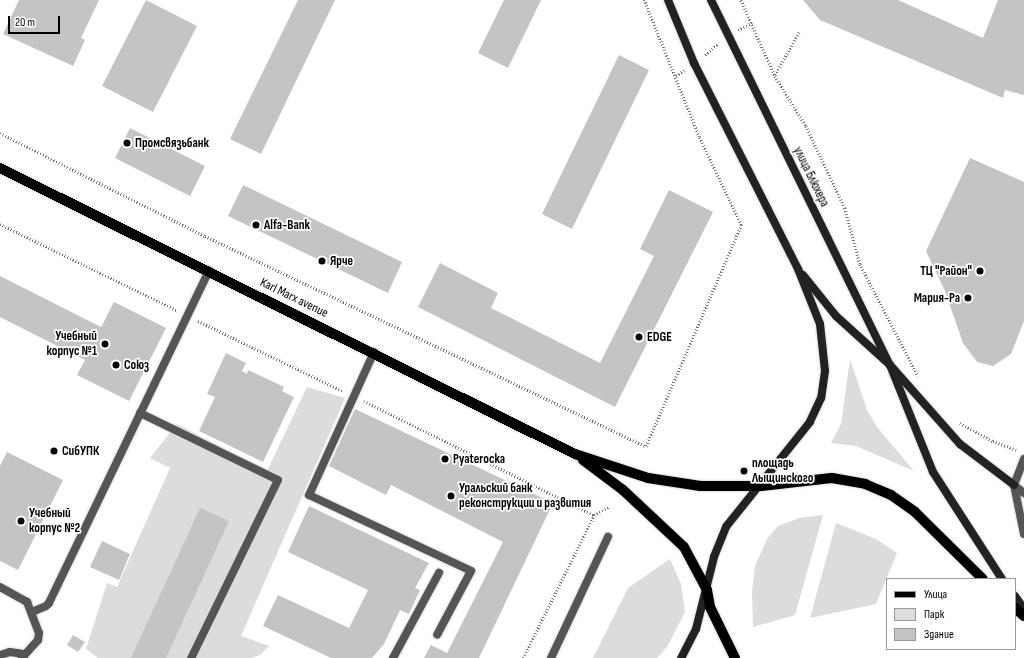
<!DOCTYPE html>
<meta charset="utf-8">
<style>
body{margin:0}
#map{position:relative;width:1024px;height:658px;overflow:hidden;background:#fff;font-family:"Sofia Sans Condensed",sans-serif}
div>[style]{position:absolute}
.green>*{inset:0;background:#dcdcdc}
.building>*{inset:0;background:#c4c4c4}
.path>*{height:2.5px;margin-top:-1.25px;transform-origin:0;background:repeating-linear-gradient(90deg,#777 0 1px,transparent 0 3px)}
.roads{filter:drop-shadow(0 0 1px #dbdbdb) drop-shadow(0 0 1px #dbdbdb)}
.lane>*{height:8px;margin:-4px;padding:0 4px;transform-origin:4px;border-radius:4px;background:#555}
.street>*{height:8px;margin:-4px;padding:0 4px;transform-origin:4px;border-radius:4px;background:#555}
.secondary>*{height:8px;margin:-4px;padding:0 4px;transform-origin:4px;border-radius:4px;background:#222}
.primary>*{height:10px;margin:-5px;padding:0 5px;transform-origin:5px;border-radius:5px;background:#000}
.dots>*{width:11px;height:11px;translate:-50% -50%;box-sizing:border-box;border:2px solid #fff;border-radius:50%}
span{translate:-50% -50%;white-space:nowrap;text-align:center;line-height:1.15;-webkit-text-stroke:3.5px #fff;paint-order:stroke}
.poi-label{font-size:13px;color:#000;font-weight:700}
.left{translate:0 -50%;text-align:left}
.right{translate:-100% -50%;text-align:right}
.street-label{font-size:13px;color:#000}
.legend{position:absolute;left:886px;top:578px;width:130px;height:72px;box-sizing:border-box;background:#fff;border:1px solid #999;margin:0;padding:5px 7px;list-style:none;font-size:12px;color:#000}
.legend li{display:flex;align-items:center;gap:8px;height:20px}
.legend b{width:20px;border:1px solid #999}
.scale{position:absolute;left:8px;top:16px;width:52px;height:18px;box-sizing:border-box;border:2px solid #000;border-top:0;padding-left:5px;font-size:12px;line-height:14px;white-space:nowrap;color:#000;-webkit-text-stroke:3px #fff;paint-order:stroke}
</style>
<div id="map">
<div class="green">
<div style="clip-path:polygon(850px 359px,867px 410px,877px 427px,914px 471px,856px 446px,831px 443px,841px 424px)"></div>
<div style="clip-path:polygon(307px 387px,345px 398px,241px 636px,269px 646px,260px 655px,251px 658px,98px 658px,86px 649px,107px 583px,117px 587px,170px 468px,150px 458px,177px 424px,267px 471px)"></div>
<div style="clip-path:polygon(823px 515px,795px 615px,753px 627px,752px 592px,755px 566px,767px 539px,778px 526px,799px 518px)"></div>
<div style="clip-path:polygon(836px 523px,876px 539px,897px 553px,876px 604px,810px 618px)"></div>
<div style="clip-path:polygon(670px 559px,681px 584px,685px 612px,667px 647px,657px 658px,593px 658px,628px 588px)"></div>
</div>
<div class="building">
<div style="clip-path:polygon(19px 0,99px 0,81px 38px,85px 40px,73px 66px,3px 34px)"></div>
<div style="clip-path:polygon(146px 0,197px 26px,153px 112px,102px 86px)"></div>
<div style="clip-path:polygon(298px 0,335px 0,261px 154px,230px 139px)"></div>
<div style="clip-path:polygon(504px 0,541px 0,508px 68px,478px 53px)"></div>
<div style="clip-path:polygon(803px 0,898px 0,983px 38px,998px 0,1024px 0,1024px 95px,1005px 90px,1003px 98px,820px 20px)"></div>
<div style="clip-path:polygon(619px 55px,649px 70px,572px 229px,542px 214px)"></div>
<div style="clip-path:polygon(130px 128px,205px 166px,190px 196px,115px 158px)"></div>
<div style="clip-path:polygon(970px 158px,1024px 182px,1024px 321px,1011px 354px,993px 366px,977px 362px,963px 343px,945px 291px,926px 251px)"></div>
<div style="clip-path:polygon(243px 185px,402px 262px,388px 293px,228px 216px)"></div>
<div style="clip-path:polygon(669px 190px,713px 212px,615px 407px,418px 307px,440px 263px,498px 293px,491px 308px,600px 363px,654px 256px,640px 249px)"></div>
<div style="clip-path:polygon(0 276px,101px 327px,114px 302px,166px 328px,129px 401px,77px 375px,85px 360px,0 317px)"></div>
<div style="clip-path:polygon(226px 353px,246px 363px,242px 371px,247px 374px,248px 370px,284px 387px,282px 391px,294px 397px,263px 462px,199px 431px,215px 397px,207px 394px)"></div>
<div style="clip-path:polygon(355px 409px,553px 503px,479px 658px,424px 658px,431px 645px,447px 653px,503px 542px,391px 485px,386px 495px,329px 466px)"></div>
<div style="clip-path:polygon(7px 452px,63px 480px,18px 570px,0 561px,0 466px)"></div>
<div style="clip-path:polygon(309px 506px,429px 563px,415px 588px,420px 590px,409px 614px,400px 610px,384px 644px,372px 658px,331px 658px,263px 626px,278px 595px,349px 628px,368px 590px,288px 552px)"></div>
<div style="clip-path:polygon(200px 508px,229px 521px,166px 658px,131px 658px)"></div>
<div style="clip-path:polygon(102px 541px,130px 554px,119px 580px,90px 567px)"></div>
<div style="clip-path:polygon(73px 635px,85px 642px,78px 652px,67px 645px)"></div>
</div>
<div class="path">
<div style="left:741px;top:0;width:83px;rotate:65.9deg"></div>
<div style="left:775px;top:76px;width:59px;rotate:58.2deg"></div>
<div style="left:806px;top:126px;width:91px;rotate:64.6deg"></div>
<div style="left:845px;top:208px;width:58px;rotate:75deg"></div>
<div style="left:860px;top:264px;width:126px;rotate:62.6deg"></div>
<div style="left:738px;top:30px;width:16px;rotate:-27deg"></div>
<div style="left:705px;top:55px;width:18px;rotate:-41deg"></div>
<div style="left:775px;top:75px;width:49px;rotate:-60.8deg"></div>
<div style="left:676px;top:76px;width:10px;rotate:-37deg"></div>
<div style="left:0;top:133px;width:229px;rotate:26.7deg"></div>
<div style="left:205px;top:236px;width:488px;rotate:25.5deg"></div>
<div style="left:646px;top:446px;width:241px;rotate:-66.7deg"></div>
<div style="left:741px;top:225px;width:98px;rotate:-115.5deg"></div>
<div style="left:699px;top:137px;width:148px;rotate:-111.9deg"></div>
<div style="left:0;top:224px;width:198px;rotate:26deg"></div>
<div style="left:198px;top:321px;width:161px;rotate:25.8deg"></div>
<div style="left:364px;top:401px;width:257px;rotate:26.4deg"></div>
<div style="left:960px;top:423px;width:38px;rotate:29deg"></div>
<div style="left:993px;top:441px;width:25px;rotate:21deg"></div>
<div style="left:523px;top:658px;width:160px;rotate:-63.6deg"></div>
<div style="left:594px;top:515px;width:18px;rotate:-29deg"></div>
</div>
<div class="roads">
<div class="lane">
<div style="left:374px;top:352px;width:157px;rotate:114.4deg"></div>
<div style="left:309px;top:495px;width:179px;rotate:25.1deg"></div>
<div style="left:471px;top:571px;width:72px;rotate:118deg"></div>
<div style="left:140px;top:413px;width:153px;rotate:25.9deg"></div>
<div style="left:278px;top:480px;width:198px;rotate:116deg"></div>
<div style="left:0;top:587px;width:31px;rotate:29deg"></div>
<div style="left:27px;top:602px;width:33px;rotate:69deg"></div>
<div style="left:39px;top:633px;width:7px;rotate:98deg"></div>
<div style="left:38px;top:640px;width:24px;rotate:132deg"></div>
<div style="left:32px;top:612px;width:15px;rotate:-23deg"></div>
<div style="left:46px;top:606px;width:4px;rotate:-45deg"></div>
<div style="left:49px;top:603px;width:369px;rotate:-64.3deg"></div>
<div style="left:0;top:655px;width:10px;rotate:-17deg"></div>
<div style="left:10px;top:652px;width:15px;rotate:8deg"></div>
<div style="left:393px;top:658px;width:97px;rotate:-61.6deg"></div>
<div style="left:551px;top:658px;width:134px;rotate:-64.8deg"></div>
</div>
<div class="street">
<div style="left:1024px;top:459px;width:28px;rotate:111deg"></div>
<div style="left:1014px;top:485px;width:50px;rotate:78.5deg"></div>
<div style="left:1014px;top:485px;width:13px;rotate:39deg"></div>
</div>
<div class="secondary">
<div style="left:668px;top:0;width:68px;rotate:67.6deg"></div>
<div style="left:694px;top:63px;width:231px;rotate:63.2deg"></div>
<div style="left:798px;top:269px;width:59px;rotate:68.2deg"></div>
<div style="left:820px;top:324px;width:47px;rotate:83.9deg"></div>
<div style="left:825px;top:371px;width:27px;rotate:98deg"></div>
<div style="left:821px;top:398px;width:26px;rotate:115deg"></div>
<div style="left:810px;top:422px;width:134px;rotate:128.7deg"></div>
<div style="left:726px;top:527px;width:32px;rotate:112deg"></div>
<div style="left:714px;top:557px;width:74px;rotate:104deg"></div>
<div style="left:696px;top:629px;width:33px;rotate:117deg"></div>
<div style="left:711px;top:0;width:407px;rotate:63.9deg"></div>
<div style="left:890px;top:365px;width:115px;rotate:68.1deg"></div>
<div style="left:933px;top:472px;width:127px;rotate:57.2deg"></div>
<div style="left:803px;top:275px;width:53px;rotate:51.2deg"></div>
<div style="left:836px;top:316px;width:73px;rotate:42.2deg"></div>
<div style="left:890px;top:365px;width:106px;rotate:48.5deg"></div>
<div style="left:960px;top:444px;width:68px;rotate:37.2deg"></div>
<div style="left:1015px;top:596px;width:16px;rotate:55deg"></div>
</div>
<div class="primary">
<div style="left:0;top:168px;width:642px;rotate:26.45deg"></div>
<div style="left:575px;top:454px;width:77px;rotate:18.2deg"></div>
<div style="left:648px;top:478px;width:53px;rotate:8.7deg"></div>
<div style="left:700px;top:486px;width:61px"></div>
<div style="left:761px;top:486px;width:71px;rotate:-6.4deg"></div>
<div style="left:832px;top:478px;width:34px;rotate:10deg"></div>
<div style="left:865px;top:484px;width:28px;rotate:23deg"></div>
<div style="left:891px;top:495px;width:29px;rotate:35deg"></div>
<div style="left:915px;top:512px;width:95px;rotate:44.6deg"></div>
<div style="left:583px;top:460px;width:50px;rotate:36.9deg"></div>
<div style="left:623px;top:490px;width:83px;rotate:43.1deg"></div>
<div style="left:684px;top:547px;width:49px;rotate:61.9deg"></div>
<div style="left:707px;top:590px;width:17px;rotate:80deg"></div>
<div style="left:710px;top:607px;width:57px;rotate:63.9deg"></div>
<div style="left:1015px;top:608px;width:12px;rotate:42deg"></div>
</div>
</div>
<div class="dots">
<div style="left:127px;top:143px;background:#000"></div>
<div style="left:256px;top:225px;background:#000"></div>
<div style="left:322px;top:261px;background:#000"></div>
<div style="left:980px;top:271px;background:#000"></div>
<div style="left:968px;top:298px;background:#000"></div>
<div style="left:639px;top:337px;background:#000"></div>
<div style="left:105px;top:344px;background:#000"></div>
<div style="left:116px;top:365px;background:#000"></div>
<div style="left:54px;top:451px;background:#000"></div>
<div style="left:445px;top:459px;background:#000"></div>
<div style="left:744px;top:471px;background:#000"></div>
<div style="left:451px;top:496px;background:#000"></div>
<div style="left:21px;top:521px;background:#000"></div>
</div>
<div class="poi-label">
<span class="left" style="left:135px;top:143px">Промсвязьбанк</span>
<span class="left" style="left:264px;top:225px">Alfa-Bank</span>
<span class="left" style="left:330px;top:261px">Ярче</span>
<span class="right" style="left:972px;top:271px">ТЦ "Район"</span>
<span class="right" style="left:960px;top:298px">Мария-Ра</span>
<span class="right" style="left:97px;top:344px">Учебный<br>корпус №1</span>
<span class="left" style="left:647px;top:337px">EDGE</span>
<span class="left" style="left:124px;top:365px">Союз</span>
<span class="left" style="left:62px;top:451px">СибУПК</span>
<span class="left" style="left:453px;top:459px">Pyaterocka</span>
<span class="left" style="left:752px;top:471px">площадь<br>Лыщинского</span>
<span class="left" style="left:459px;top:496px">Уральский банк<br>реконструкции и развития</span>
<span class="left" style="left:29px;top:521px">Учебный<br>корпус №2</span>
</div>
<div class="street-label">
<span style="left:811px;top:177px;rotate:64deg">улица Блюхера</span>
<span style="left:294px;top:298px;rotate:26deg">Karl Marx avenue</span>
</div>
<ul class="legend">
<li><b style="height:5px;background:#000"></b>Улица</li>
<li><b style="height:11px;background:#dcdcdc"></b>Парк</li>
<li><b style="height:11px;background:#c4c4c4"></b>Здание</li>
</ul>
<div class="scale">20 m</div>
</div>
